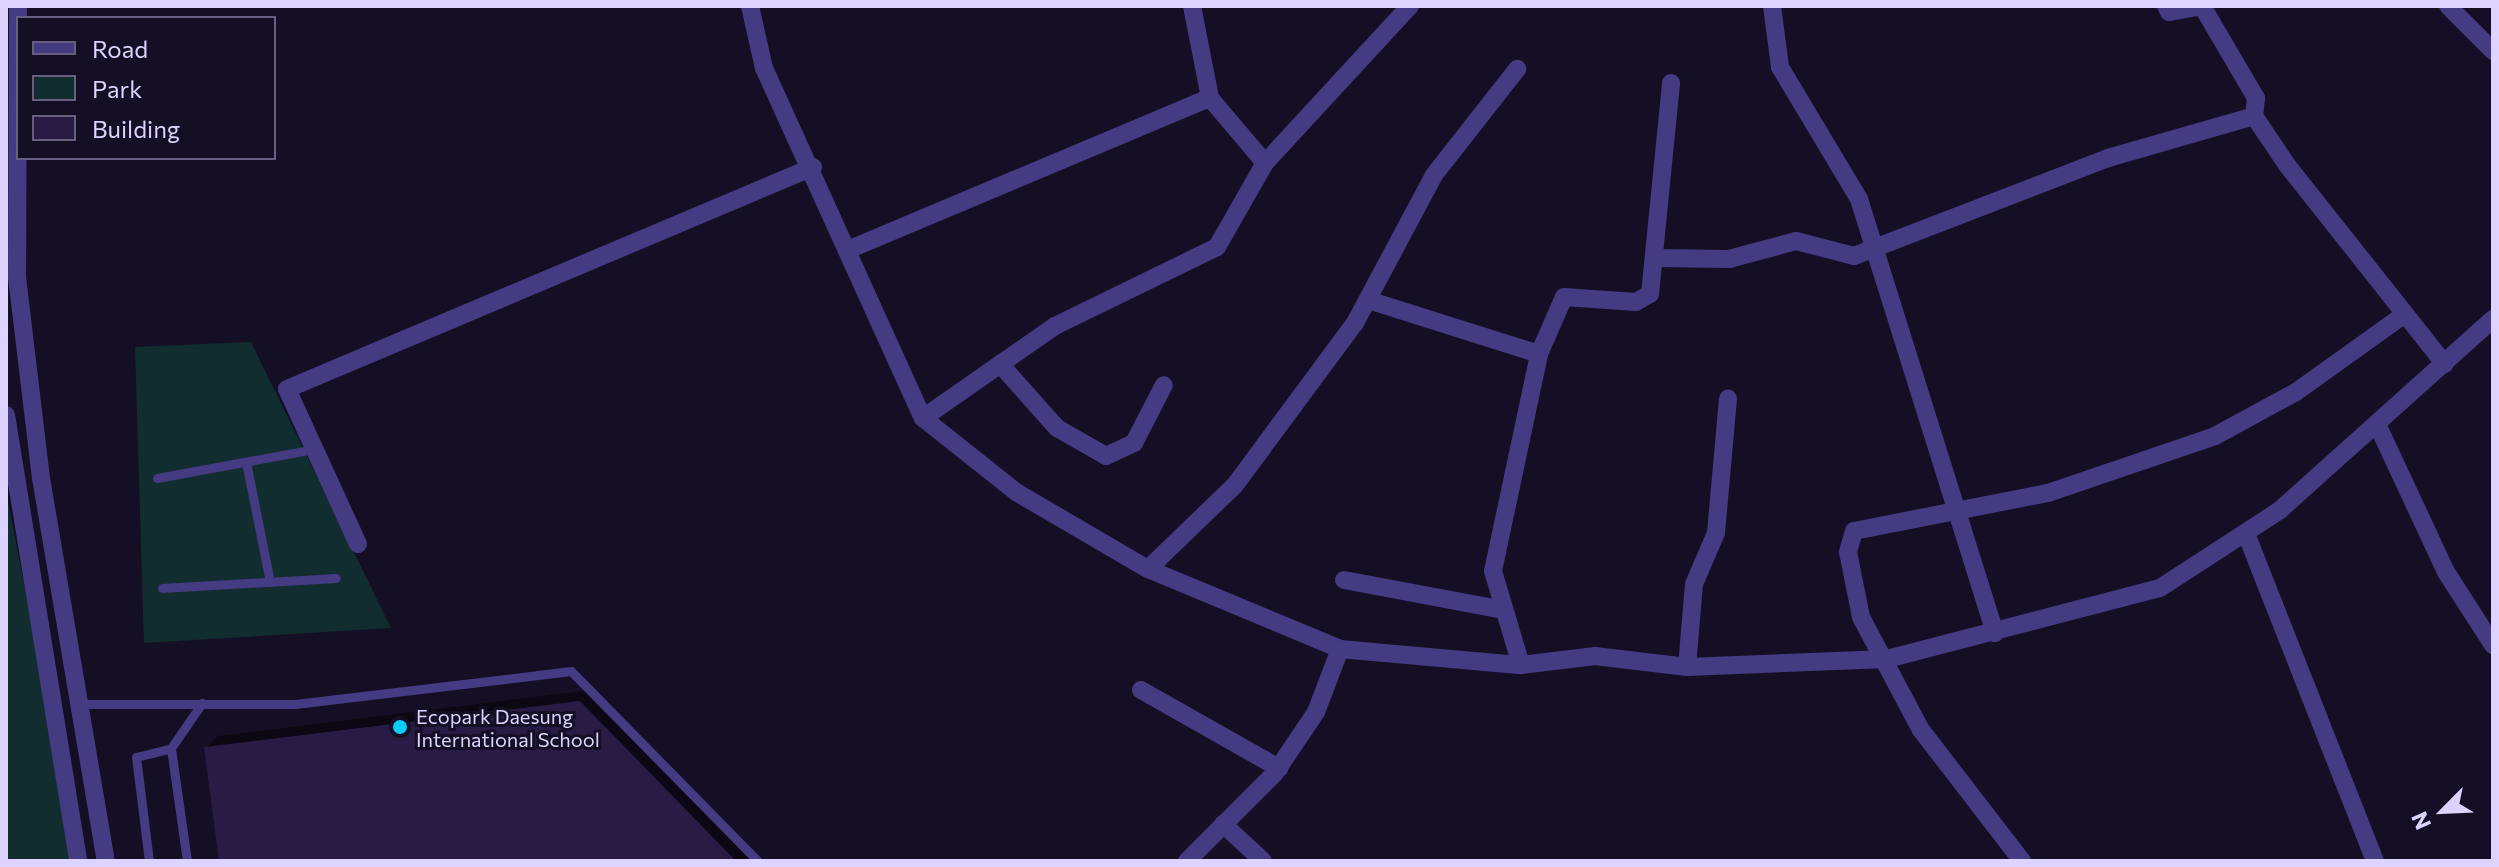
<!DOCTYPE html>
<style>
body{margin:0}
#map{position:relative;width:2499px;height:867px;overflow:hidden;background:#150f25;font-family:Commissioner,sans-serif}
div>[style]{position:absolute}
.green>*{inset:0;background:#122d2f}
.shadow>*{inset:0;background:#0007}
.building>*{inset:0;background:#281c45}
.lane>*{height:9px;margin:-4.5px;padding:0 4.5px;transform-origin:4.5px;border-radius:4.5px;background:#443b83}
.street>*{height:18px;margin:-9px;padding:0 9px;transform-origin:9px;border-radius:9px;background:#443b83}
.dots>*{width:22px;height:22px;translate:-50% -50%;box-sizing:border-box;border:4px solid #150f25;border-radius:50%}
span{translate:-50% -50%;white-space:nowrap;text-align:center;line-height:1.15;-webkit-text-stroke:6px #150f25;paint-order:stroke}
.poi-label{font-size:20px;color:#dcd4fe}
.left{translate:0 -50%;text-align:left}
.frame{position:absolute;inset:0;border:8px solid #dcd4fe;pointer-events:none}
.legend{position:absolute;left:16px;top:16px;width:260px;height:144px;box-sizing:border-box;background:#150f25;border:2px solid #655e7c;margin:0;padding:10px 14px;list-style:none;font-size:24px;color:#dcd4fe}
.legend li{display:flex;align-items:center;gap:16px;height:40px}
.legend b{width:40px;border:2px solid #655e7c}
.north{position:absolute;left:2403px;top:771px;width:80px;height:80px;-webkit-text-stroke:6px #150f25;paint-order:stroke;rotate:246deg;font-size:22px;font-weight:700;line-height:32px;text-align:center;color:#dcd4fe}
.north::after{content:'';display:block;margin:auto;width:28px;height:36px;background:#dcd4fe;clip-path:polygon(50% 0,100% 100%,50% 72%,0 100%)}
</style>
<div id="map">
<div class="green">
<div style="clip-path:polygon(251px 342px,391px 628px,144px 643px,135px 347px)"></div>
<div style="clip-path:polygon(6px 491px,31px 620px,72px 861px,6px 861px)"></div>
</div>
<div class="shadow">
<div style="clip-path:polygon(592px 690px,758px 861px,221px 861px,206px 748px,218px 736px)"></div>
</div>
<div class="building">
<div style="clip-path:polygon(580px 701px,736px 861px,219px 861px,204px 747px)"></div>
</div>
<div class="lane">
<div style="left:246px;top:462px;width:122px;rotate:78.7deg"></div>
<div style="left:157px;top:478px;width:161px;rotate:-10.4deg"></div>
<div style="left:162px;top:588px;width:174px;rotate:-3.3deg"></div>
<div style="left:84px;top:704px;width:211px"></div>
<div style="left:295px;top:704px;width:278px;rotate:-6.8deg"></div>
<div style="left:571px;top:671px;width:267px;rotate:45.5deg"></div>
<div style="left:149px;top:861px;width:105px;rotate:-97.1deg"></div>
<div style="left:136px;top:757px;width:36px;rotate:-14deg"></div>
<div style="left:187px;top:861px;width:114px;rotate:-98.1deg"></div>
<div style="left:171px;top:748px;width:55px;rotate:-55.4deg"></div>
</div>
<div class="street">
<div style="left:18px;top:6px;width:271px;rotate:90.2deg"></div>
<div style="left:17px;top:277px;width:202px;rotate:83.2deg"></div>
<div style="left:41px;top:478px;width:388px;rotate:80.4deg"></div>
<div style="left:750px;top:6px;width:64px;rotate:77.3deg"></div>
<div style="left:764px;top:68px;width:384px;rotate:65.6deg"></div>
<div style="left:923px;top:418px;width:119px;rotate:38.5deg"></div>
<div style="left:1016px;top:492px;width:153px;rotate:30.3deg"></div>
<div style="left:1148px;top:569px;width:208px;rotate:22.6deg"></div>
<div style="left:1340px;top:649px;width:182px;rotate:5.1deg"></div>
<div style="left:1521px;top:665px;width:75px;rotate:-6.9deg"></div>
<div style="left:1595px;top:656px;width:93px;rotate:6.8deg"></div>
<div style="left:1687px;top:667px;width:200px;rotate:-2.3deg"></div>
<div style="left:1887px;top:659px;width:282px;rotate:-14.6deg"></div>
<div style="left:2160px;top:588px;width:143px;rotate:-33deg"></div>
<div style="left:2280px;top:510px;width:286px;rotate:-41.9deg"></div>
<div style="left:1192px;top:6px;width:94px;rotate:78.9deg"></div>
<div style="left:1210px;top:98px;width:85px;rotate:49.8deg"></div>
<div style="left:1772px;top:6px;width:62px;rotate:82.5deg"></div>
<div style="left:1780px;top:67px;width:154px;rotate:59.1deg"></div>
<div style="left:1859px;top:199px;width:455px;rotate:72.6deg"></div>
<div style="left:2166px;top:6px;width:7px;rotate:63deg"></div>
<div style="left:2169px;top:12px;width:35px;rotate:-10deg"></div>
<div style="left:2202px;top:6px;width:107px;rotate:59.6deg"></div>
<div style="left:2256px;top:98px;width:18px;rotate:96deg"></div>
<div style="left:2254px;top:116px;width:59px;rotate:56deg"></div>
<div style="left:2287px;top:165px;width:254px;rotate:51.6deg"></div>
<div style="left:2448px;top:6px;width:64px;rotate:45deg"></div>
<div style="left:850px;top:249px;width:390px;rotate:-22.8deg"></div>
<div style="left:1657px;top:258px;width:72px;rotate:0.8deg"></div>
<div style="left:1729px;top:259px;width:69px;rotate:-15deg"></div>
<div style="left:1796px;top:241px;width:60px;rotate:14.5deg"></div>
<div style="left:1854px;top:256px;width:272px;rotate:-21.1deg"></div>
<div style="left:2108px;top:158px;width:152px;rotate:-16deg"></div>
<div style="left:1368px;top:300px;width:179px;rotate:17.5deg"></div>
<div style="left:1000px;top:364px;width:86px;rotate:48.3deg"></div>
<div style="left:1057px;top:428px;width:56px;rotate:29.7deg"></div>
<div style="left:1106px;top:456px;width:31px;rotate:-25deg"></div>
<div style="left:1134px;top:443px;width:65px;rotate:-62.7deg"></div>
<div style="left:6px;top:415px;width:452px;rotate:80.8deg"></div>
<div style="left:923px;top:418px;width:161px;rotate:-34.9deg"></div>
<div style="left:1055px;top:326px;width:180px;rotate:-26deg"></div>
<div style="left:1217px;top:247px;width:97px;rotate:-60.3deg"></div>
<div style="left:1265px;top:163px;width:214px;rotate:-47.3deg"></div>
<div style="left:2377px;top:424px;width:163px;rotate:65deg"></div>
<div style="left:2446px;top:572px;width:87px;rotate:57.2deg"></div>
<div style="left:2247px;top:536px;width:349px;rotate:68.5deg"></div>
<div style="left:358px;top:544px;width:170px;rotate:-114.6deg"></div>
<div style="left:287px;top:389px;width:571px;rotate:-22.88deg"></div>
<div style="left:1148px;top:569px;width:121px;rotate:-44deg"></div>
<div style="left:1235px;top:485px;width:202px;rotate:-53.5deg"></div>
<div style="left:1355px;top:323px;width:168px;rotate:-61.9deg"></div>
<div style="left:1434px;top:175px;width:135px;rotate:-51.9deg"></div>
<div style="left:1344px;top:580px;width:158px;rotate:10.6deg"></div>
<div style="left:1521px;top:665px;width:98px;rotate:-106.6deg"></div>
<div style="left:1493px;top:571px;width:222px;rotate:-78deg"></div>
<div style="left:1539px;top:354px;width:62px;rotate:-66.3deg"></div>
<div style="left:1564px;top:297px;width:72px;rotate:4deg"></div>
<div style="left:1636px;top:302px;width:16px;rotate:-30deg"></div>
<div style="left:1650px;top:294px;width:212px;rotate:-84.3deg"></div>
<div style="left:1687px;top:667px;width:83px;rotate:-85.2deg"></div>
<div style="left:1694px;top:584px;width:56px;rotate:-66.7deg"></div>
<div style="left:1716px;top:533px;width:135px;rotate:-84.9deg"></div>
<div style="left:1141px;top:690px;width:159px;rotate:29.5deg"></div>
<div style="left:1223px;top:824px;width:54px;rotate:42.8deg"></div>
<div style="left:1187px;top:861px;width:124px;rotate:-45deg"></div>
<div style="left:1275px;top:773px;width:73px;rotate:-56.1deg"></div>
<div style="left:1316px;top:712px;width:67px;rotate:-69.1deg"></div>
<div style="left:2022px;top:861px;width:165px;rotate:-127.6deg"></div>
<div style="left:1921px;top:730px;width:128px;rotate:-118deg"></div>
<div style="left:1861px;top:617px;width:66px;rotate:-101.3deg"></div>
<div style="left:1848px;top:552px;width:22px;rotate:-74deg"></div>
<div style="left:1854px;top:531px;width:198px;rotate:-11.1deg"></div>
<div style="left:2048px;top:493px;width:176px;rotate:-18.8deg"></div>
<div style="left:2215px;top:436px;width:92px;rotate:-28.5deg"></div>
<div style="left:2296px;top:392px;width:134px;rotate:-35.6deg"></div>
</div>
<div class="dots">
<div style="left:400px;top:727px;background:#05ccf9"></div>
</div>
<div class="poi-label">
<span class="left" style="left:416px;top:728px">Ecopark Daesung<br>International School</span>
</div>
<div class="frame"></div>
<ul class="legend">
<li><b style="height:10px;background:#443b83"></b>Road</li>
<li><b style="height:22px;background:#122d2f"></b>Park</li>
<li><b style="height:22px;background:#281c45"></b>Building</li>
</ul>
<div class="north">N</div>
</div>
